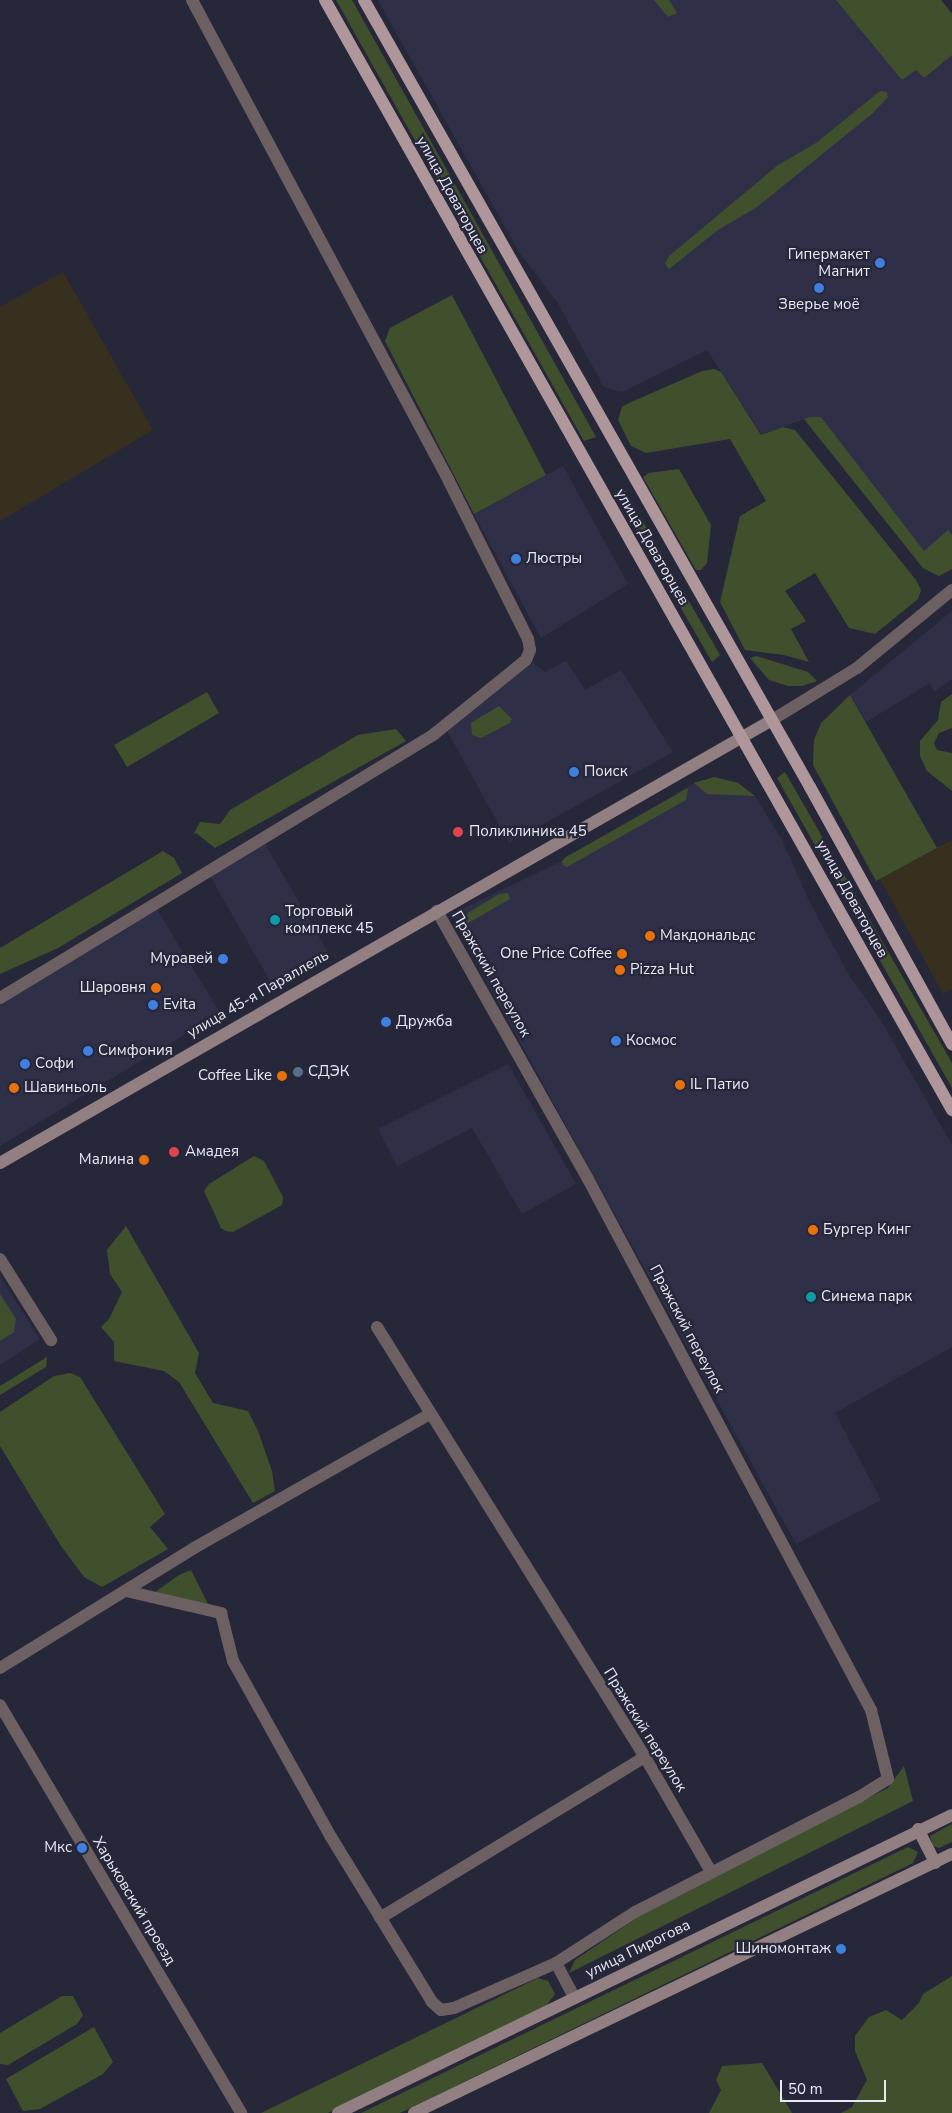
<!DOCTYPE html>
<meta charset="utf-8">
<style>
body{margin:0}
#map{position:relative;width:952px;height:2113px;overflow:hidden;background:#27273a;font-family:"Nunito Sans",sans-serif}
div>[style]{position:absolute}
.built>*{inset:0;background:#302f48}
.education>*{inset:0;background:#38301f}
.green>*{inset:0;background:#40502d}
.minor>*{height:12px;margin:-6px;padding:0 6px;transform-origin:6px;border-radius:6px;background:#6c6062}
.secondary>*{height:12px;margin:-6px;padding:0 6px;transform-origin:6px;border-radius:6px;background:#917f82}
.primary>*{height:12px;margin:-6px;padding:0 6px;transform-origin:6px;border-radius:6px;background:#ae969a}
.dots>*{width:14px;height:14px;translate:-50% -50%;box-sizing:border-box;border:2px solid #27273a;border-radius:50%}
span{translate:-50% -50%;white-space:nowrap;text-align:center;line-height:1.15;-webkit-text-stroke:4.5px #27273a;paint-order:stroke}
.street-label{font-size:15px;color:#e8e8f5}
.poi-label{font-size:15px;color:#e8e8f5}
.right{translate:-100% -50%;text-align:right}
.left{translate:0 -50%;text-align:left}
.scale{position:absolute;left:780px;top:2080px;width:106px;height:22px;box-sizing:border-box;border:2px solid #e8e8f5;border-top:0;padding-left:6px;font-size:15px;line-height:18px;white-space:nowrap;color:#e8e8f5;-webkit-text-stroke:4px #27273a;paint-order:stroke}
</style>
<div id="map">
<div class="built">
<div style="clip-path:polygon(378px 0,941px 0,952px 14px,952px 569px,939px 576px,923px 568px,804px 419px,762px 435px,707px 350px,622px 392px,604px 387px,557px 302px,519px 252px)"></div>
<div style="clip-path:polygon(563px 466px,628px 584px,541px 638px,474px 514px)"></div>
<div style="clip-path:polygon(952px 611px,952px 679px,934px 692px,930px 683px,866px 722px,850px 695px)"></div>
<div style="clip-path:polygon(566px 661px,585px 690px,621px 670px,673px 752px,509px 843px,445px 727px,533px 663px,545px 672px)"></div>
<div style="clip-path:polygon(714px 777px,738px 783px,755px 796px,782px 840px,809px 901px,849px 975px,880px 1019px,952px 1145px,952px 1347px,835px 1413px,881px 1500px,796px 1544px,454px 922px,460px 910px,562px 861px,694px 783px)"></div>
<div style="clip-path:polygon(264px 842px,327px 951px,271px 983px,209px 874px)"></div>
<div style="clip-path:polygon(155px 906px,220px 1013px,0 1146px,0 1000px)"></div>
<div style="clip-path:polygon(508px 1064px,576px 1184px,522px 1214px,472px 1128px,397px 1166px,378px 1129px)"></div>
<div style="clip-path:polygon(0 1277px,40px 1339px,0 1365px)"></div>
</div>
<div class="education">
<div style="clip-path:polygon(63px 272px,153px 430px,0 521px,0 307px)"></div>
<div style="clip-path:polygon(952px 840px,952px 989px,943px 994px,880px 879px)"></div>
</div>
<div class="green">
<div style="clip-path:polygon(336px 0,352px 0,596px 437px,584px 441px)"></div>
<div style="clip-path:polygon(654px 0,669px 0,677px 13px,668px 17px)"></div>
<div style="clip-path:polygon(836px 0,941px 0,952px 14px,952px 55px,924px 78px,916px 70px,902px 80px)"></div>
<div style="clip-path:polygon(880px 91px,887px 92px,888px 97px,873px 113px,757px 207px,718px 230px,669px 269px,665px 264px,669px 256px,778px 165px,816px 143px)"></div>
<div style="clip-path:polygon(452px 295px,546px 475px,474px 514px,385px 341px,390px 328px)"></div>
<div style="clip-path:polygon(714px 369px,721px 372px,761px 435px,783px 427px,795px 430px,916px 580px,921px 590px,918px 599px,875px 634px,849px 628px,815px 573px,785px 591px,806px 621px,791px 629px,809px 662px,784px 655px,745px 650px,720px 602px,740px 516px,766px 501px,730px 439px,646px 453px,631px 446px,618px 420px,622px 407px,629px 403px,702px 371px)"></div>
<div style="clip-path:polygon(810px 417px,821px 417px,924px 551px,948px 530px,952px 535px,952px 569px,939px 576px,923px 568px,804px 419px)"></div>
<div style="clip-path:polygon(679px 469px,711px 525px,707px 563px,701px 570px,696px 570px,643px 477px,649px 473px)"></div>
<div style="clip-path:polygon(623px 487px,720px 655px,712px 662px,615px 493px)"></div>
<div style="clip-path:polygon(756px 656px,808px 672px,817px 681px,802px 686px,788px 686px,769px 680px,750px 658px)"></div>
<div style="clip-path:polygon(207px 692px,219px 713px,127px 767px,114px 745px)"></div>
<div style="clip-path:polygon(952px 694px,952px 728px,939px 733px,934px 743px,937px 750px,952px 753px,952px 791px,927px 771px,920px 756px,920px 741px,938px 720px,941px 702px)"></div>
<div style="clip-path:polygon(850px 695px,937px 848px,876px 881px,813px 765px,814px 740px,821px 723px)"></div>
<div style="clip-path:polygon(499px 706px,512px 719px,510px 723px,481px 738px,472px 735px,471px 723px)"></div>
<div style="clip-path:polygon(396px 729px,406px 741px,215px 848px,196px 833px,193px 835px,200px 822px,220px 824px,230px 810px,358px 735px)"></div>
<div style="clip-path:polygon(785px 772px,952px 1063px,952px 1088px,777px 778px)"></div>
<div style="clip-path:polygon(714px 777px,738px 783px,755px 796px,707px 794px,694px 783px)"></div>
<div style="clip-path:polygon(688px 788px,686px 800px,567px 867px,563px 865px,562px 861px,566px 857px)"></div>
<div style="clip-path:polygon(163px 851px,174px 858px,182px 873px,58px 948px,0 974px,0 948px)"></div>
<div style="clip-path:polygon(508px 893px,510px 899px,465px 925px,462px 923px,468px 913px,499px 894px)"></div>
<div style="clip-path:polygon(254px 1156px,264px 1161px,283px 1197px,282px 1205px,233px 1232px,226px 1231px,221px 1228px,204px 1191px,209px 1184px)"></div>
<div style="clip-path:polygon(126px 1226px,199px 1353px,195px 1373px,213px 1403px,248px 1411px,258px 1431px,272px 1471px,275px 1491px,253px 1503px,179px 1382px,164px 1371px,114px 1361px,114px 1342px,101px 1327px,109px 1319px,122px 1292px,110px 1274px,107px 1250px)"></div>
<div style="clip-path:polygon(0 1294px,16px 1319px,14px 1332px,0 1341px)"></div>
<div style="clip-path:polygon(47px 1357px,46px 1367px,0 1395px,0 1386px)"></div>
<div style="clip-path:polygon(70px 1373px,80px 1377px,165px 1514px,150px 1527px,168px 1549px,102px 1587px,84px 1577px,61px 1546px,0 1446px,0 1412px,54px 1376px)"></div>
<div style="clip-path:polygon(191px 1570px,209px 1606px,154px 1593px,179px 1575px)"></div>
<div style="clip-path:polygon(904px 1766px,913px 1801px,569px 1973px,575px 1960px,641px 1915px,888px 1788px)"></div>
<div style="clip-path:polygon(952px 1824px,952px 1842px,939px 1848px,933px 1846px,930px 1836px)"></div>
<div style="clip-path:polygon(908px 1847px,918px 1852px,913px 1863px,400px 2113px,361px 2113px)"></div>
<div style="clip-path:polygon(952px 1976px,952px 2113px,841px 2113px,852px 2107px,867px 2080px,855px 2051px,855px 2036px,869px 2017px,886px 2010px,902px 2020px,919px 2003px,923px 1994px)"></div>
<div style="clip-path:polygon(538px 1978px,548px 1981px,555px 1994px,546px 2006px,328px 2113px,261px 2113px)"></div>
<div style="clip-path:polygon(62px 1996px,73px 1996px,83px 2015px,77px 2024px,8px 2065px,0 2064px,0 2033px)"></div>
<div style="clip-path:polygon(94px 2027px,113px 2062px,103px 2074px,40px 2109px,23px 2111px,6px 2079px)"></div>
<div style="clip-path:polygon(762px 2063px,792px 2113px,709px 2113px,721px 2090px,716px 2080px,722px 2066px)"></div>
</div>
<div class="minor">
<div style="left:772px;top:720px;width:100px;rotate:-31.5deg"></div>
<div style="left:857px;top:668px;width:123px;rotate:-39.4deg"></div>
<div style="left:0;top:998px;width:507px;rotate:-31.27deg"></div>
<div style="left:433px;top:735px;width:119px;rotate:-38.9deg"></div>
<div style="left:526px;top:660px;width:11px;rotate:-68deg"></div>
<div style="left:530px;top:650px;width:11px;rotate:-100deg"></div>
<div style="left:528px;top:639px;width:179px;rotate:-116.6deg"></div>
<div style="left:448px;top:479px;width:543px;rotate:-118.12deg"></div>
<div style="left:0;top:1259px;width:96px;rotate:57.8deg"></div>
<div style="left:377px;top:1327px;width:507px;rotate:58.07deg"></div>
<div style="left:645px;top:1757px;width:133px;rotate:60.1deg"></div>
<div style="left:126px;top:1591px;width:98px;rotate:13deg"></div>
<div style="left:221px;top:1613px;width:49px;rotate:76deg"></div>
<div style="left:233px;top:1661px;width:201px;rotate:60.9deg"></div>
<div style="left:331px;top:1837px;width:193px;rotate:58.5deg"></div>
<div style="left:432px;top:2002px;width:12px;rotate:42deg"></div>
<div style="left:441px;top:2010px;width:13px;rotate:-9deg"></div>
<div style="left:454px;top:2008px;width:111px;rotate:-23.8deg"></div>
<div style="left:556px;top:1963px;width:94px;rotate:-32.8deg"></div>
<div style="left:635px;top:1912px;width:252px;rotate:-27.2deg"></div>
<div style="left:859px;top:1797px;width:34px;rotate:-32deg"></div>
<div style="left:888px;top:1779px;width:71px;rotate:-103.8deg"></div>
<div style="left:871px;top:1710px;width:602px;rotate:-118.06deg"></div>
<div style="left:588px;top:1179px;width:308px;rotate:-119.4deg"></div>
<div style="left:0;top:1668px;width:228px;rotate:-31.7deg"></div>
<div style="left:194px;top:1548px;width:271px;rotate:-29.6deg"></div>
<div style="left:0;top:1705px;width:474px;rotate:59.4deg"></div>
<div style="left:380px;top:1918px;width:310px;rotate:-31.3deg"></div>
<div style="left:556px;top:1963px;width:40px;rotate:62deg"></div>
</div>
<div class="secondary">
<div style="left:0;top:1163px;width:890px;rotate:-29.85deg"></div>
<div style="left:918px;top:1829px;width:38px;rotate:63deg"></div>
<div style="left:338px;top:2113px;width:682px;rotate:-25.89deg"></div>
<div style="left:414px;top:2113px;width:597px;rotate:-25.71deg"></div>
</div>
<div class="primary">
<div style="left:325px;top:0;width:1275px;rotate:60.54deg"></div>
<div style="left:364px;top:0;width:905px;rotate:60.46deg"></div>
<div style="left:810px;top:787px;width:294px;rotate:61.1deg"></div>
</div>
<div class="dots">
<div style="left:880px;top:263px;background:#3f7fe0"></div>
<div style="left:819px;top:288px;background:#3f7fe0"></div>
<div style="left:516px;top:559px;background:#3f7fe0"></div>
<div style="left:574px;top:772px;background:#3f7fe0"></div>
<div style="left:458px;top:832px;background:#e0444e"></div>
<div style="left:275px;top:920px;background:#0f9aa8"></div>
<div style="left:650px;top:936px;background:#e8710a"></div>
<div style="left:622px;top:954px;background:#e8710a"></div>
<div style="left:223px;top:959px;background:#3f7fe0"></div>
<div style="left:620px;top:970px;background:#e8710a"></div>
<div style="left:156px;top:988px;background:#e8710a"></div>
<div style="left:153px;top:1005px;background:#3f7fe0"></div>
<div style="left:386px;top:1022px;background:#3f7fe0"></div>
<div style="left:616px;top:1041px;background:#3f7fe0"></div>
<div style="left:88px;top:1051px;background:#3f7fe0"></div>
<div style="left:25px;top:1064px;background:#3f7fe0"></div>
<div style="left:298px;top:1072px;background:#5c6f8a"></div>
<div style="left:282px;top:1076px;background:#e8710a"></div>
<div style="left:680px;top:1085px;background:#e8710a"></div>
<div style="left:14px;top:1088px;background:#e8710a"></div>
<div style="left:174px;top:1152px;background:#e0444e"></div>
<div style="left:144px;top:1160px;background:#e8710a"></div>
<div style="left:813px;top:1230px;background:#e8710a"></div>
<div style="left:811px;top:1297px;background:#0f9aa8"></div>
<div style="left:82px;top:1848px;background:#3f7fe0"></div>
<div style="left:841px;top:1949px;background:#3f7fe0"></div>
</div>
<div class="street-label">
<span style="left:452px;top:195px;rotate:61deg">улица Доваторцев</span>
<span style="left:652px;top:547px;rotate:60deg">улица Доваторцев</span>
<span style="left:852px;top:899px;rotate:61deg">улица Доваторцев</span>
<span style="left:491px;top:974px;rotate:60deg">Пражский переулок</span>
<span style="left:258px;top:994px;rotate:-30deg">улица 45-я Параллель</span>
<span style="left:687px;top:1329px;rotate:62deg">Пражский переулок</span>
<span style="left:645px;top:1730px;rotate:58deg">Пражский переулок</span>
<span style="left:134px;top:1901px;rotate:59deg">Харьковский проезд</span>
<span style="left:638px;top:1949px;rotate:-26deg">улица Пирогова</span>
</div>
<div class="poi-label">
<span class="right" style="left:870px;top:263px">Гипермакет<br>Магнит</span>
<span style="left:819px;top:305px">Зверье моё</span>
<span class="left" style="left:526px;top:559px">Люстры</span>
<span class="left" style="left:584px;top:772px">Поиск</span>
<span class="left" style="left:469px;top:832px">Поликлиника 45</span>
<span class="left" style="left:285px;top:920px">Торговый<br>комплекс 45</span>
<span class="left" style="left:660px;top:936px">Макдональдс</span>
<span class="right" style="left:612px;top:954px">One Price Coffee</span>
<span class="right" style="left:213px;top:959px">Муравей</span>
<span class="left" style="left:630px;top:970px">Pizza Hut</span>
<span class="right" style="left:146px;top:988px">Шаровня</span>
<span class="left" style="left:163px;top:1005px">Evita</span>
<span class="left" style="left:396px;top:1022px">Дружба</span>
<span class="left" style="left:626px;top:1041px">Космос</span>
<span class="left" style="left:98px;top:1051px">Симфония</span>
<span class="left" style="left:35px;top:1064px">Софи</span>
<span class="left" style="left:308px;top:1072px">СДЭК</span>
<span class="right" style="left:272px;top:1076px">Coffee Like</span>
<span class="left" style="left:690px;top:1085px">IL Патио</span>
<span class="left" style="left:24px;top:1088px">Шавиньоль</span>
<span class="left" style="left:185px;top:1152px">Амадея</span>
<span class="right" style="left:134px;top:1160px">Малина</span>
<span class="left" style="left:823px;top:1230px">Бургер Кинг</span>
<span class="left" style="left:821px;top:1297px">Синема парк</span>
<span class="right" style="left:72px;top:1848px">Мкс</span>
<span class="right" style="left:831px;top:1949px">Шиномонтаж</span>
</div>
<div class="scale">50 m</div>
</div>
